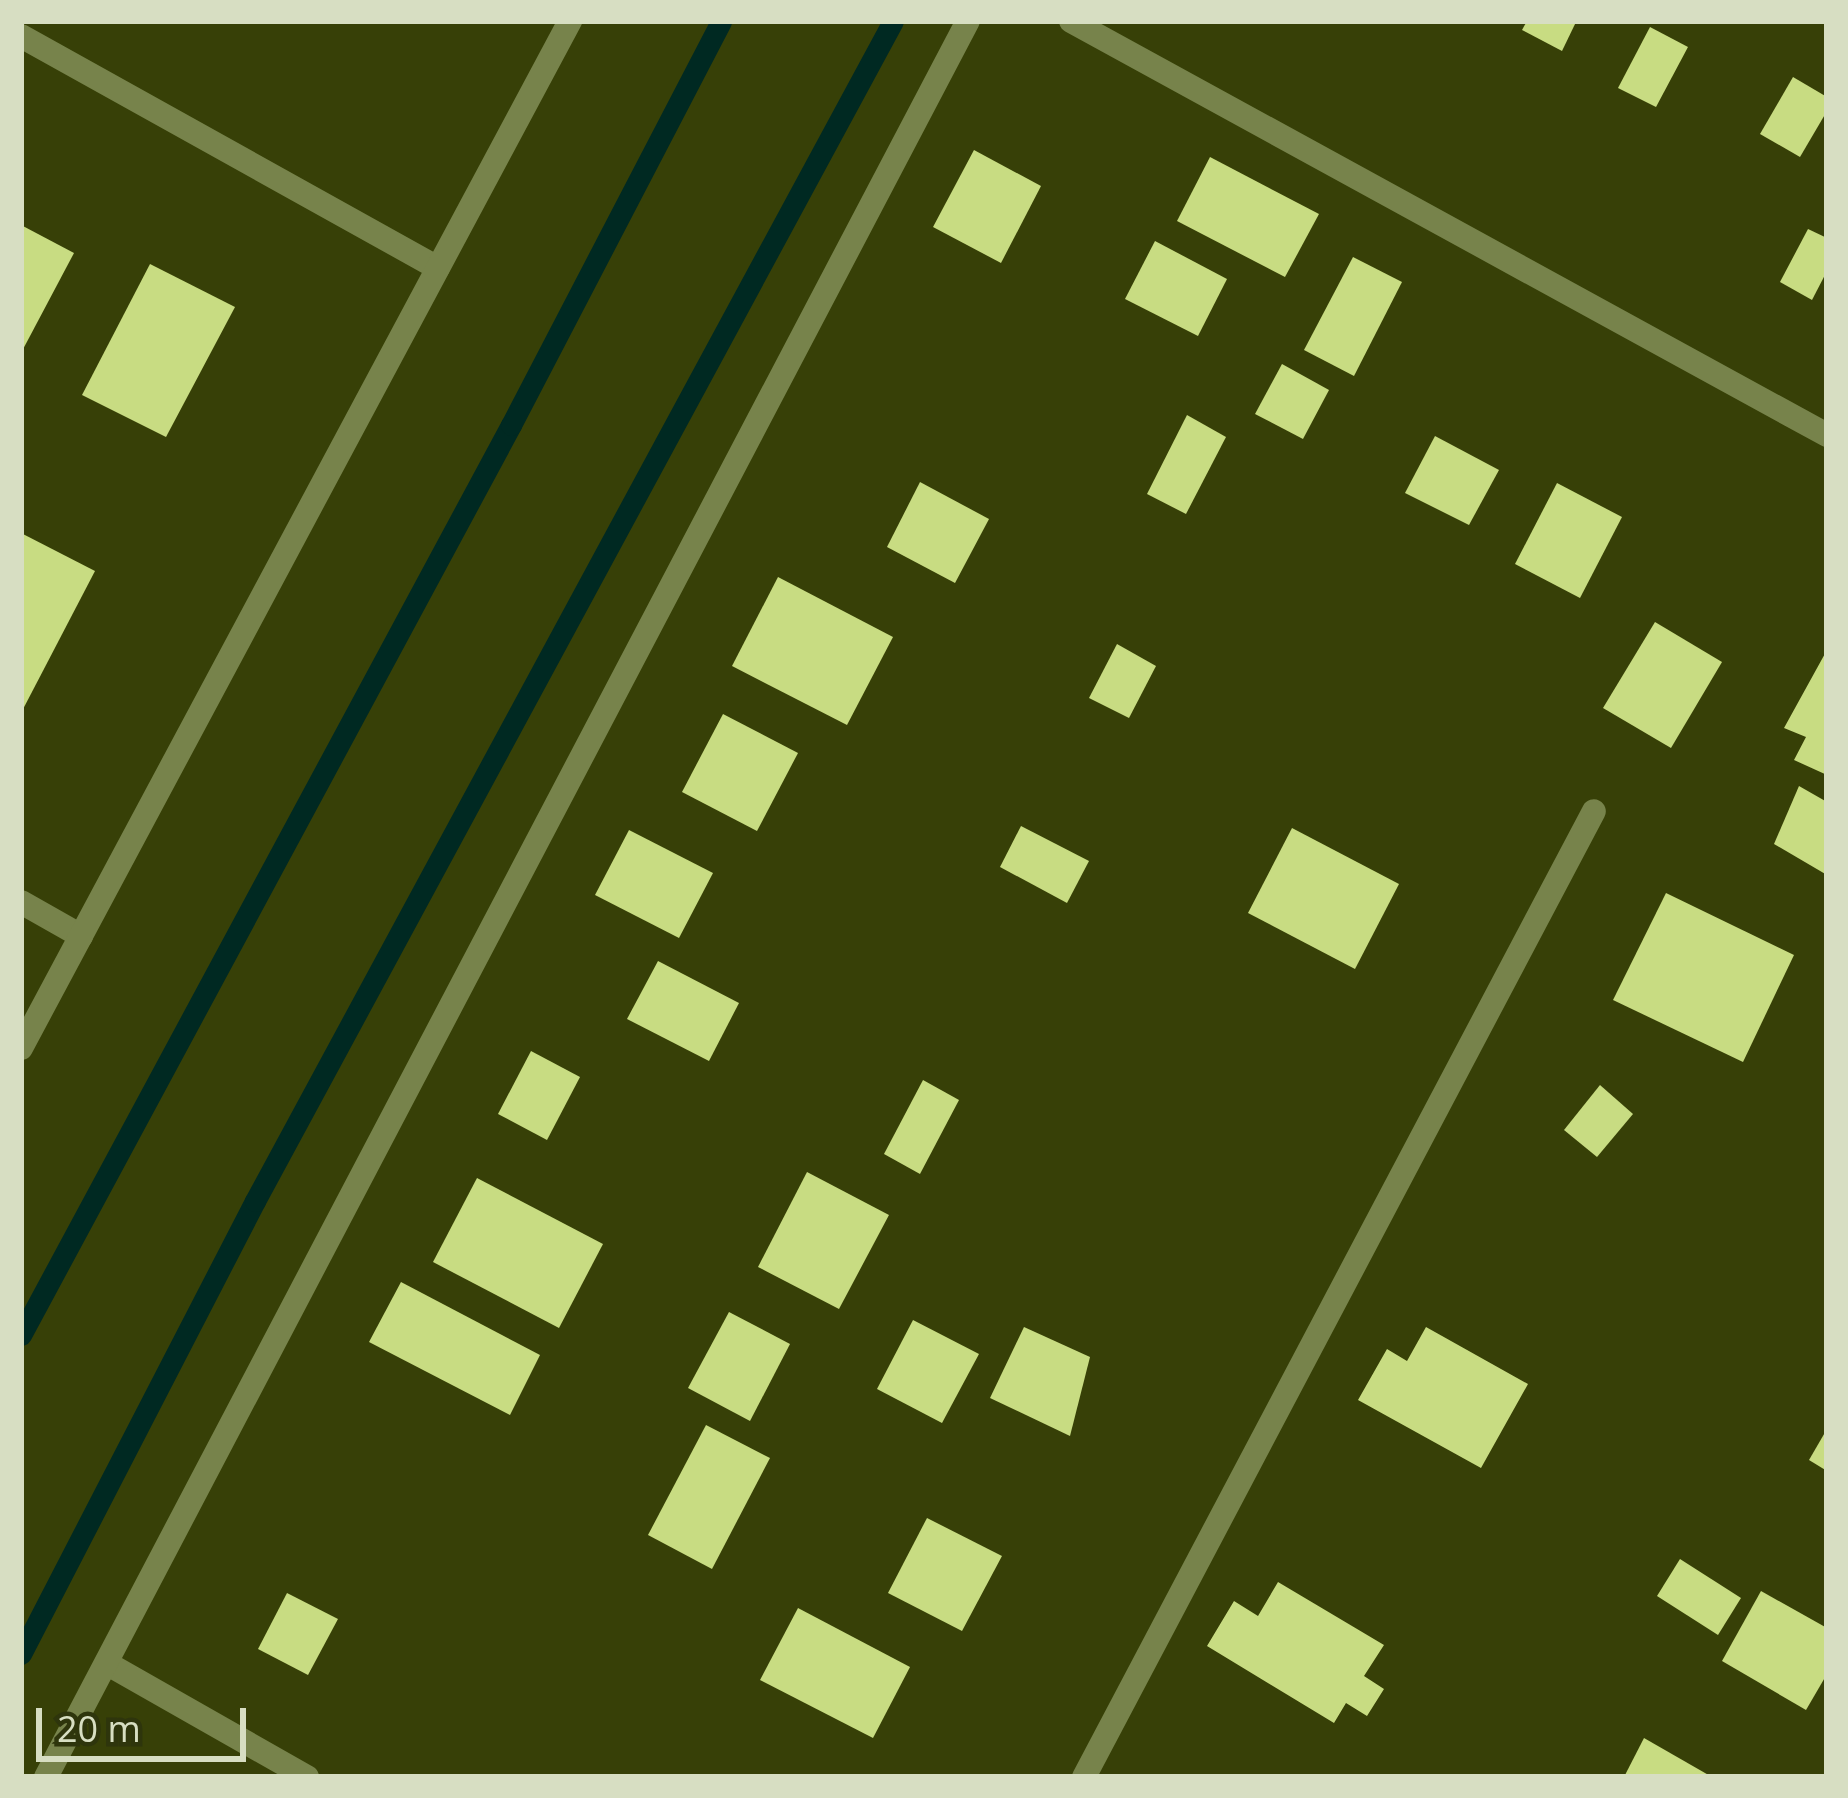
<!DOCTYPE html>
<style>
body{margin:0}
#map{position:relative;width:1848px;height:1798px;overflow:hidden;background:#374007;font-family:"Open Sans",sans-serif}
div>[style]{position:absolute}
.stream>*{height:21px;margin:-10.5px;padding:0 10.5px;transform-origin:10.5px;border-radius:10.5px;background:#002922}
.building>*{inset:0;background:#c8dc82}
.street>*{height:24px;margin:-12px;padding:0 12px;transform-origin:12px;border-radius:12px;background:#77834b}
span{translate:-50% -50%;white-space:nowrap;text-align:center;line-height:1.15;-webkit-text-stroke:12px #2e350c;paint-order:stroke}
.frame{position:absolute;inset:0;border:24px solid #d7dec2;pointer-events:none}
.scale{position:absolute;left:36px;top:1708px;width:210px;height:54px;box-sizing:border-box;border:6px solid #d7dec2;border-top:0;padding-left:15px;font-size:36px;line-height:42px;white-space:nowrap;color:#d7dec2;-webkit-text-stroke:9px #2e350c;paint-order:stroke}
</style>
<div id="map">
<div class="stream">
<div style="left:21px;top:1335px;width:1034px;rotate:-61.7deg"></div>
<div style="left:511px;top:425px;width:455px;rotate:-62.5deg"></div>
<div style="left:21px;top:1654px;width:510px;rotate:-62.68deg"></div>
<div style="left:255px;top:1201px;width:1341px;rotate:-61.6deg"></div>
</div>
<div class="building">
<div style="clip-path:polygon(1527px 21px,1574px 21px,1576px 22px,1562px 51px,1522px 30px)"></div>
<div style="clip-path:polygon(1650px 27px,1688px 47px,1656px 107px,1618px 88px)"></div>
<div style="clip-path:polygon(1793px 77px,1827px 97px,1827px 111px,1800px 157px,1760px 134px)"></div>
<div style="clip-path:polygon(974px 150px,1041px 186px,1001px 263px,933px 227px)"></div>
<div style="clip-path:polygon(1210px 157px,1319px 214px,1285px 277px,1177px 221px)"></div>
<div style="clip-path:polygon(21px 225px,74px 253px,21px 353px)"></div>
<div style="clip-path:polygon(1808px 229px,1827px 238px,1827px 271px,1812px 300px,1780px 282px)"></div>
<div style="clip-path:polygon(1155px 241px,1227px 279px,1198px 336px,1125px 299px)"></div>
<div style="clip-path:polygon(1353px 257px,1402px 282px,1354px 376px,1304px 350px)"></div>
<div style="clip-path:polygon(150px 264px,235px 307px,166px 437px,82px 395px)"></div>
<div style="clip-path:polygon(1282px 364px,1329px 390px,1303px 439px,1255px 414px)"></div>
<div style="clip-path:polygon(1187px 415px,1226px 437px,1186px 514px,1147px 494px)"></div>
<div style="clip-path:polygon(1435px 436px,1499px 470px,1469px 525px,1405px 493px)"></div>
<div style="clip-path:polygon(920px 482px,989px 519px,955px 583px,887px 547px)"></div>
<div style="clip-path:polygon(1557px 483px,1622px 517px,1580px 598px,1515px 564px)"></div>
<div style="clip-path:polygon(21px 533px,95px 571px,21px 713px)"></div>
<div style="clip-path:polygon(778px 577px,893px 637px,847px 725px,732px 666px)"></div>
<div style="clip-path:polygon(1655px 622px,1722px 662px,1671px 748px,1603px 708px)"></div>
<div style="clip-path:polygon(1117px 644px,1156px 666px,1129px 718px,1089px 698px)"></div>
<div style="clip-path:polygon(1827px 650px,1827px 775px,1794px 760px,1806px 737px,1784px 728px)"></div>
<div style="clip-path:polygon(723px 714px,798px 753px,757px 831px,682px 792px)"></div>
<div style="clip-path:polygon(1799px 786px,1827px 802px,1827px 875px,1774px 844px)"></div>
<div style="clip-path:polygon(1021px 826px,1089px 861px,1067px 903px,1000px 867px)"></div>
<div style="clip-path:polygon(1292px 828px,1399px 884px,1355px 969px,1248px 913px)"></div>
<div style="clip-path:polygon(629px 830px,713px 873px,679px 938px,595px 895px)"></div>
<div style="clip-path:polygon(1666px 893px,1794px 955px,1743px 1062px,1613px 1000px)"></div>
<div style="clip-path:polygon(658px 961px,739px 1003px,709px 1061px,627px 1019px)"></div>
<div style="clip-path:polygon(531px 1051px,580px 1077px,547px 1140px,498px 1114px)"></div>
<div style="clip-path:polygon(923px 1080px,959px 1100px,920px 1174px,884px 1154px)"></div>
<div style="clip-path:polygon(1600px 1085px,1633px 1114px,1597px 1157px,1564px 1130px)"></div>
<div style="clip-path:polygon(807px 1172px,889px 1215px,839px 1309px,758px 1267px)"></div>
<div style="clip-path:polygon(477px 1178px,603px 1244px,559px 1328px,433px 1262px)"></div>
<div style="clip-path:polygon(401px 1282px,540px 1355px,510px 1415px,369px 1342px)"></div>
<div style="clip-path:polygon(729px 1312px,790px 1344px,750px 1421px,688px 1388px)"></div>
<div style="clip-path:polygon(913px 1320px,979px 1354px,942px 1423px,877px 1389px)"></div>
<div style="clip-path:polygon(1024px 1327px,1090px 1357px,1070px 1436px,990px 1398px)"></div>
<div style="clip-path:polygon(1426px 1327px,1528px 1384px,1481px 1468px,1358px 1400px,1387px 1349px,1407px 1361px)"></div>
<div style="clip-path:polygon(706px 1425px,770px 1458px,712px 1569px,648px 1535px)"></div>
<div style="clip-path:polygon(1827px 1429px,1827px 1471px,1809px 1460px)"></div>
<div style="clip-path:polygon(927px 1518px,1002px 1556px,962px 1631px,888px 1593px)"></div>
<div style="clip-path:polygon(1680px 1559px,1741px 1598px,1718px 1635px,1657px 1596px)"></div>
<div style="clip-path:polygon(1278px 1582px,1384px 1645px,1364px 1676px,1384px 1689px,1367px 1716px,1346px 1703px,1334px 1723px,1207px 1646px,1234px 1601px,1258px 1616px)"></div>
<div style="clip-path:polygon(1761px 1591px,1827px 1628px,1827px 1674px,1806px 1710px,1722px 1661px)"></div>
<div style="clip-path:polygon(287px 1593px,338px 1619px,308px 1675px,258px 1649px)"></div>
<div style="clip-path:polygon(798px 1608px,910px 1667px,873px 1738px,760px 1680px)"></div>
<div style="clip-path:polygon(1644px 1738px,1712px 1777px,1624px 1777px)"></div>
</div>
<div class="street">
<div style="left:1071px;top:21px;width:862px;rotate:28.71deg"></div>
<div style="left:21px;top:36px;width:477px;rotate:29.1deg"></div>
<div style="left:21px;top:902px;width:69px;rotate:29.5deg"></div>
<div style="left:21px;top:1048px;width:1165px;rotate:-61.87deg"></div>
<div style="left:108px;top:1664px;width:229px;rotate:29.6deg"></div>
<div style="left:46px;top:1777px;width:1983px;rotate:-62.3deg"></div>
<div style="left:1084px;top:1777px;width:1092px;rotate:-62.17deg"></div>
</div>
<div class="frame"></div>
<div class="scale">20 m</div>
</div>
